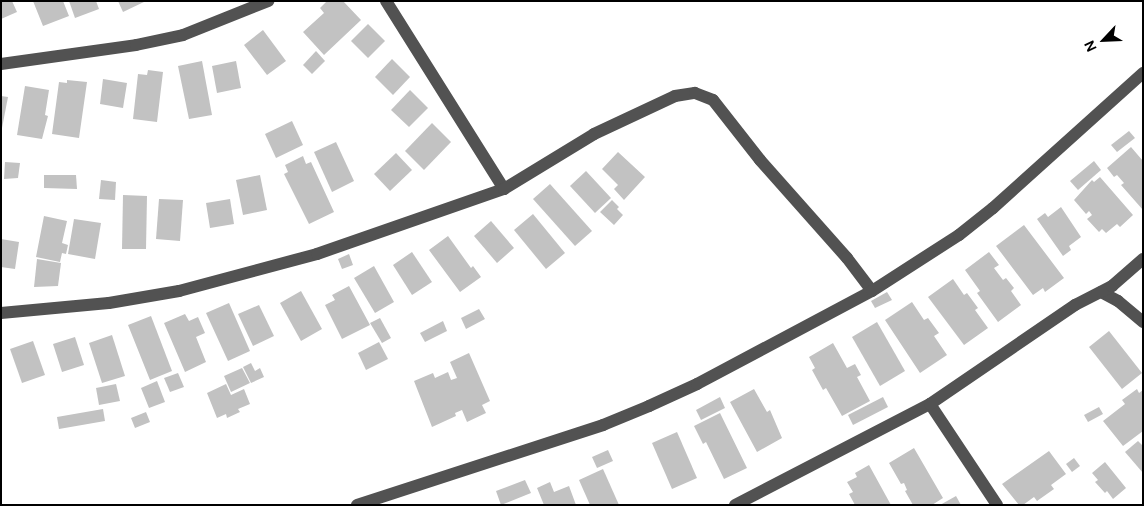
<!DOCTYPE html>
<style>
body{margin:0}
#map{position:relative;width:1144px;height:506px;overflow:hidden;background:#fff;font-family:"DM Sans",sans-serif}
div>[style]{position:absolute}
.building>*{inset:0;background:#c2c2c2}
.minor>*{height:12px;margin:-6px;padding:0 6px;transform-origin:6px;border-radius:6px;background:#525252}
span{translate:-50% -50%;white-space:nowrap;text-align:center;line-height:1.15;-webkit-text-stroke:5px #fff;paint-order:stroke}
.frame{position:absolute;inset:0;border:2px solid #000;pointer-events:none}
.north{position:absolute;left:1079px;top:15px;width:50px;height:50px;-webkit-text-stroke:4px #fff;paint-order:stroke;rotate:245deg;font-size:14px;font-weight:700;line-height:20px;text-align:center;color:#000}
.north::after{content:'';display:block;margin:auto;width:18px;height:22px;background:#000;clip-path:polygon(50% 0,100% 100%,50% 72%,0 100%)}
</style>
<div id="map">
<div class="building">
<div style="clip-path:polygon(1px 1px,12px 1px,17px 12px,1px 19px)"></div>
<div style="clip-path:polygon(33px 1px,63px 1px,69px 16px,43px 26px)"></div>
<div style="clip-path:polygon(69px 1px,96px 1px,99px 9px,75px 18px)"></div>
<div style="clip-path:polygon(118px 1px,146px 1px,123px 12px)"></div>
<div style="clip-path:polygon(327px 1px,343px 1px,361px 20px,324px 55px,303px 32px,324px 13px,320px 8px)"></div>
<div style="clip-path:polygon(368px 24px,385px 41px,368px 58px,351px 41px)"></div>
<div style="clip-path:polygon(263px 30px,286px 61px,267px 75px,244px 45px)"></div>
<div style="clip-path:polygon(316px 51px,325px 61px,312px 74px,303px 65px)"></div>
<div style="clip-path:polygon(392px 59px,410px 77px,393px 95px,375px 77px)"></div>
<div style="clip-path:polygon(202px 61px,212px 115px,189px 119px,178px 66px)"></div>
<div style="clip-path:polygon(236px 61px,241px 88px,217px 93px,212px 66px)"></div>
<div style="clip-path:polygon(148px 70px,163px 72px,157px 122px,133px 119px,138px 74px,147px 75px)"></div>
<div style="clip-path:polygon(103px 79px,127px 83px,123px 108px,100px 104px)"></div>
<div style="clip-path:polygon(67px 80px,87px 82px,79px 138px,52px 134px,59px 82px,67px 83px)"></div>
<div style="clip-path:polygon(25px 86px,49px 90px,45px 115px,48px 116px,42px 139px,17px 135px)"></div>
<div style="clip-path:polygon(410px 90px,428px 108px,409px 127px,391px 110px)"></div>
<div style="clip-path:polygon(1px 96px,8px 97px,2px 128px,1px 128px)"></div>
<div style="clip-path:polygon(292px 121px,303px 145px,276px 158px,265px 134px)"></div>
<div style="clip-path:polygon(432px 123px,451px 142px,424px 170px,405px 151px)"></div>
<div style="clip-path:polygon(1129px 131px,1135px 138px,1117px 152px,1111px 145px)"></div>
<div style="clip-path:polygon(336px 142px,354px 181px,332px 192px,314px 152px)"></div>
<div style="clip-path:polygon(1131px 147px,1143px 161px,1143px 210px,1121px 185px,1124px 183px,1117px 175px,1114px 177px,1107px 168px)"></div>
<div style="clip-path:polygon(618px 152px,645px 177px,624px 200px,614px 189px,618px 185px,602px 169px)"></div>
<div style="clip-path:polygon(396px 153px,412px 170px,390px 191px,374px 174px)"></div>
<div style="clip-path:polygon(303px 156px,306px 164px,311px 162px,334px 212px,309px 224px,284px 174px,288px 172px,285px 165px)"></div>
<div style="clip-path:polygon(1094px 161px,1101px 170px,1078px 190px,1070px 181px)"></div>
<div style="clip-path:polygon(5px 162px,20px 163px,18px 178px,4px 179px)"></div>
<div style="clip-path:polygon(586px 171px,611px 198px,595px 213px,570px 186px)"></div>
<div style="clip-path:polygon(44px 175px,76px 175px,77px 189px,44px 188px)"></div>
<div style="clip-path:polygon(260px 175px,267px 210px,243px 215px,236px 180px)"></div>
<div style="clip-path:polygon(1100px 177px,1133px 215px,1120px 227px,1117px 224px,1106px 233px,1102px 229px,1099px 232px,1087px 219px,1092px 215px,1089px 211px,1086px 214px,1074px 200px,1092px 180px,1094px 182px)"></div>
<div style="clip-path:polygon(101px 180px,116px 182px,115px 200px,99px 199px)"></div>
<div style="clip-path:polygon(550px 184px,592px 231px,575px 246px,533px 199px)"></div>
<div style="clip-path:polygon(123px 195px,147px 196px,146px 249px,122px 249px)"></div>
<div style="clip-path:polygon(159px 199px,183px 200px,180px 241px,156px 239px)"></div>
<div style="clip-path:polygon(230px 199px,234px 224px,210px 228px,206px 203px)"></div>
<div style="clip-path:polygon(612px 200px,619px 207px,617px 209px,623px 215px,614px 225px,600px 212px)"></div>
<div style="clip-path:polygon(1061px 207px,1081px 237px,1069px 246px,1071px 250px,1063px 256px,1037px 219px,1045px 213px,1048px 217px)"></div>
<div style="clip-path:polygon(533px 214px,565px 253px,546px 269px,514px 230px)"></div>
<div style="clip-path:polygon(44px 216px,67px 221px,62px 243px,68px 245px,66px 254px,62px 253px,60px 262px,36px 257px)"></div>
<div style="clip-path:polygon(74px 219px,101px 223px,95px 259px,68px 254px)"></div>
<div style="clip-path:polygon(491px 221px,514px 248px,497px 263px,474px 236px)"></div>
<div style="clip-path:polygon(1024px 225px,1064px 278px,1045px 292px,1043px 288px,1033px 295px,996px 246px)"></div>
<div style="clip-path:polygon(448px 236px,471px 268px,473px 266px,481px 277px,460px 292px,429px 250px)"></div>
<div style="clip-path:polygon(1px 239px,19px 242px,15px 269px,1px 267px)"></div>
<div style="clip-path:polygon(412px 252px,432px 282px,412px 295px,393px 265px)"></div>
<div style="clip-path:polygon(989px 252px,999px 265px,994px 268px,1003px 280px,1006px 278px,1014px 288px,1011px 291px,1021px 305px,998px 322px,977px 293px,980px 291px,965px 270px)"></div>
<div style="clip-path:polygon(349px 254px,353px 265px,342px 269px,338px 259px)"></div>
<div style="clip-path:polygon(37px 259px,61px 263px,58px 286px,34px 287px)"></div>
<div style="clip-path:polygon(374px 266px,394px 302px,375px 313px,354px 278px)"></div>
<div style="clip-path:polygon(953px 279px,964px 295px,967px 293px,978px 308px,975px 310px,988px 328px,964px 345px,928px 297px)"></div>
<div style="clip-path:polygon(349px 286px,370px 325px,342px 339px,325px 305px,335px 300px,332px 295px)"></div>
<div style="clip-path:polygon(301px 291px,322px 329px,301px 341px,280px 303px)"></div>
<div style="clip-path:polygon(887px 292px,892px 300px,875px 308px,871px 301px)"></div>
<div style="clip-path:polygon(912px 302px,924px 320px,928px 318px,939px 333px,934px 336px,947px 355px,920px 373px,885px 320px)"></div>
<div style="clip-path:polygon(229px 303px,250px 351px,228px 361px,206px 313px)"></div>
<div style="clip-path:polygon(259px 305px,274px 336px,253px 346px,238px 314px)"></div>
<div style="clip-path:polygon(479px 309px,485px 319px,466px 329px,461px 318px)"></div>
<div style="clip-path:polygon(185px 314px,189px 321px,198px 317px,205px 333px,196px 337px,206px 362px,185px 372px,164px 323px)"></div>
<div style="clip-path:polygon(151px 316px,172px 371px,150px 380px,128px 325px)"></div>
<div style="clip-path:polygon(380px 318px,391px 338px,382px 343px,370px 323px)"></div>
<div style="clip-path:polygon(443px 321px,447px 331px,425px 342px,420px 333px)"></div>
<div style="clip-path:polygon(877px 322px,905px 371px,880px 386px,852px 337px)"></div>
<div style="clip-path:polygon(1109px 331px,1142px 373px,1122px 389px,1089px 347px)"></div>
<div style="clip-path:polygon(112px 335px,125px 376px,102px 383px,89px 343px)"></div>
<div style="clip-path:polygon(75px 337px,84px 365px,62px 372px,53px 344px)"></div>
<div style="clip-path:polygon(33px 341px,45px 375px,22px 383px,10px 349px)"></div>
<div style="clip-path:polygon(379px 342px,388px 359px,366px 370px,358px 353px)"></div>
<div style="clip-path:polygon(833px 343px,847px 368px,855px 364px,861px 375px,857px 377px,870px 401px,842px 416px,826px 388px,823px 390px,812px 370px,815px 368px,809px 357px)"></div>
<div style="clip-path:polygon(469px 353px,490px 401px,482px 405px,486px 413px,467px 422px,462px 410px,455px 413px,456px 416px,432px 427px,414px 381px,433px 373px,435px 378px,448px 372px,451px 380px,457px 378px,450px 362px)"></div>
<div style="clip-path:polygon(251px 363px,255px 371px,260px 368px,264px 377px,251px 383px,243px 367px)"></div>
<div style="clip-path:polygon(242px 368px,250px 383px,231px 392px,224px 376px)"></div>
<div style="clip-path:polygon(178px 373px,184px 387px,170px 392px,164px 378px)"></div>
<div style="clip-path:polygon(157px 381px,165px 402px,149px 408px,141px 388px)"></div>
<div style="clip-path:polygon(116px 384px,120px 401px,99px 405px,96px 388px)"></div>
<div style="clip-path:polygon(226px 384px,231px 395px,244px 389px,250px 404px,238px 409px,240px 412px,227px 418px,226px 414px,217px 418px,207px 393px)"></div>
<div style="clip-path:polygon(754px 389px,767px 412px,770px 410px,782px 438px,757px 452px,730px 402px)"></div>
<div style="clip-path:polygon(1137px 389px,1139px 393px,1143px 390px,1143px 431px,1123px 446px,1103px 421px,1125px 404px,1122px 400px)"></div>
<div style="clip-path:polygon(720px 397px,725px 408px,701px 420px,696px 410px)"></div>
<div style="clip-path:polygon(883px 397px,888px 407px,853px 425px,848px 415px)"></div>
<div style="clip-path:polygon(1099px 407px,1103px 414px,1088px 422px,1084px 415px)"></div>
<div style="clip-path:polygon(103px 409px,105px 421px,59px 429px,57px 417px)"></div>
<div style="clip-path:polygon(146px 412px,150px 422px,135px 428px,131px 418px)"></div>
<div style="clip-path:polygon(720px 413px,747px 468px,724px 479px,706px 442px,703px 444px,694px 426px)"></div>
<div style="clip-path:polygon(677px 432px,697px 478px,672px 489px,652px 443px)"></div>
<div style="clip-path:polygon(1138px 441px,1143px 446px,1143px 473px,1125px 452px)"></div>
<div style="clip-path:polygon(914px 448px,943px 498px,932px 505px,913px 505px,905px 491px,907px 490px,904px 483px,901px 484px,889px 463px)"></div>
<div style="clip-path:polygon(608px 450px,613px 461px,597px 468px,592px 457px)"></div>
<div style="clip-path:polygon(1049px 451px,1066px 474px,1051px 485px,1054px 489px,1037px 501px,1034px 497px,1023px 505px,1019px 505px,1002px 484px)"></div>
<div style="clip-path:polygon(1074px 458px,1080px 466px,1072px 472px,1066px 464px)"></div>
<div style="clip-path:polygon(1105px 462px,1126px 488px,1113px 499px,1107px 491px,1105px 493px,1095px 482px,1098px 480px,1092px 473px)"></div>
<div style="clip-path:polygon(869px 465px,891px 505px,855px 505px,849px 494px,853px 492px,847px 482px,857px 477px,855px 473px)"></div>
<div style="clip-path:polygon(603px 469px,619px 505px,590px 505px,579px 480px)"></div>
<div style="clip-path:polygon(525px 480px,531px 493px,501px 505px,496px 491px)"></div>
<div style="clip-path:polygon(550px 482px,554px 492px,569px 486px,576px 505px,544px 505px,537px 488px)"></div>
<div style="clip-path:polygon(956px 496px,961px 505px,940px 505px)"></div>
</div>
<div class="minor">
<div style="left:386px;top:1px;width:222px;rotate:57.9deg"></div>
<div style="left:1px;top:64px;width:136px;rotate:-8deg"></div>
<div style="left:136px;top:45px;width:48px;rotate:-12deg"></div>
<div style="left:183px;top:35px;width:92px;rotate:-21.8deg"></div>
<div style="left:1101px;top:292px;width:19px;rotate:28deg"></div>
<div style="left:1118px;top:301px;width:33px;rotate:40deg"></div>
<div style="left:1px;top:313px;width:108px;rotate:-5.3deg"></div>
<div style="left:109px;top:303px;width:71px;rotate:-9.7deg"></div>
<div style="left:179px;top:291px;width:143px;rotate:-15deg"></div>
<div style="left:317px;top:254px;width:198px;rotate:-19.2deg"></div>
<div style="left:504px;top:189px;width:105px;rotate:-31.4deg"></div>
<div style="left:594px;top:134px;width:89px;rotate:-25.1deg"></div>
<div style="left:675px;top:96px;width:20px;rotate:-9deg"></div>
<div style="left:695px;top:93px;width:19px;rotate:21deg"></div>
<div style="left:713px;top:100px;width:76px;rotate:51.9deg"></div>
<div style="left:760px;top:160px;width:131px;rotate:48.4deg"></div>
<div style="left:847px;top:258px;width:41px;rotate:52.9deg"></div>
<div style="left:930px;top:404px;width:121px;rotate:56.4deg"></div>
<div style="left:357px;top:505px;width:259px;rotate:-18deg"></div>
<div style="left:603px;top:425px;width:50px;rotate:-22.4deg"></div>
<div style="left:649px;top:406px;width:53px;rotate:-24.6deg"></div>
<div style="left:697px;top:384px;width:198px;rotate:-28deg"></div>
<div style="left:872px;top:291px;width:103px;rotate:-32.8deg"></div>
<div style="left:959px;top:235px;width:43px;rotate:-38.5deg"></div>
<div style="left:993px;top:208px;width:202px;rotate:-42deg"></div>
<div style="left:735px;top:505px;width:220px;rotate:-27.4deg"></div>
<div style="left:930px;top:404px;width:176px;rotate:-34.3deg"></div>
<div style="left:1075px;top:305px;width:42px;rotate:-27.2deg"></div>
<div style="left:1112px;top:286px;width:41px;rotate:-41.1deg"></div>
</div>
<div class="frame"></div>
<div class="north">N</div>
</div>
